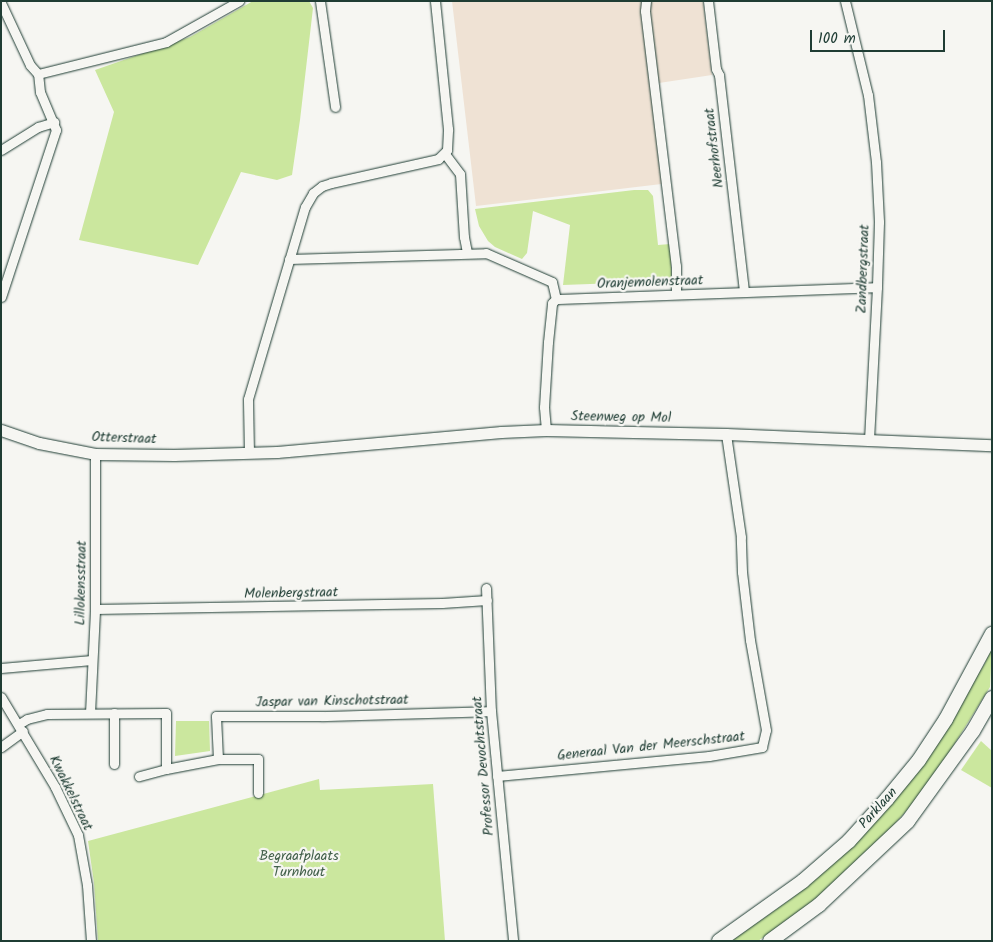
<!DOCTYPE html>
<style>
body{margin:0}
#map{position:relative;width:993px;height:942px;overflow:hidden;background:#f6f6f2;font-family:Kalam,sans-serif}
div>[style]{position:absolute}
.built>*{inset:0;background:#efe2d4}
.green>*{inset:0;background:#cbe79e}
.roads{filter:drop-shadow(0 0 1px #1f3d34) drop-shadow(0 0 1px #1f3d34)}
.minor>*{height:9px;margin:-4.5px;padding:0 4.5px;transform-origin:4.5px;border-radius:4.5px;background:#f6f6f2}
.tertiary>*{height:11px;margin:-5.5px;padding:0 5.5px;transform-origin:5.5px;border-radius:5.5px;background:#f6f6f2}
.primary>*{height:14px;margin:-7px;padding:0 7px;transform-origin:7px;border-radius:7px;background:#f6f6f2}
span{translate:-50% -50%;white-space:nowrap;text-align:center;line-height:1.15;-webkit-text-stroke:4.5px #f6f6f2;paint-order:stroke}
.street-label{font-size:14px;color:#1f3d34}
.park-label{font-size:14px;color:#415f49}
.frame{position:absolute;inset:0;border:2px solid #1f3d34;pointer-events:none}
.scale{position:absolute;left:810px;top:30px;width:135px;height:22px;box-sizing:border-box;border:2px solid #1f3d34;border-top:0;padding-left:6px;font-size:15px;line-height:18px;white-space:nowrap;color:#1f3d34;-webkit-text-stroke:4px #f6f6f2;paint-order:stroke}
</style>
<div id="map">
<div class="built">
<div style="clip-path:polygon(452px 1px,703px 1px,712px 75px,659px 83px,670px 183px,476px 206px)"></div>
</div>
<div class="green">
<div style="clip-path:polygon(253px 1px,309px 1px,313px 8px,300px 120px,292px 175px,277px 180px,241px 172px,198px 265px,79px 240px,114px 112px,95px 70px,190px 37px)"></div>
<div style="clip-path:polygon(634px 190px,648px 190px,653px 196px,658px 245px,670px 244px,672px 281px,563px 285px,570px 225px,533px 211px,527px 253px,522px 259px,495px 247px,488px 241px,479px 226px,475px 209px)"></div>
<div style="clip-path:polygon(992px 646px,990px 687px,942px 764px,918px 798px,882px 838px,820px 898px,758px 941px,731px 941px,792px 898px,841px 857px,882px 815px,918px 771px,985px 663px)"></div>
<div style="clip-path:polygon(176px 721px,209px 721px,210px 751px,175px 756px)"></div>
<div style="clip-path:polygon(981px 741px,992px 751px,992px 788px,961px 770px)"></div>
<div style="clip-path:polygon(319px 779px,320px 790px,433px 784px,445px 941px,98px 941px,94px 883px,88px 841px)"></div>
</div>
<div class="roads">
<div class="minor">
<div style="left:320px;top:1px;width:107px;rotate:81.9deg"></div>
<div style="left:646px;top:1px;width:10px;rotate:96deg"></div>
<div style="left:645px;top:11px;width:257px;rotate:83.1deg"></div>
<div style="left:676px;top:266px;width:28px;rotate:90deg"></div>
<div style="left:708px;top:1px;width:68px;rotate:83.3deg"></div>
<div style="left:716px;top:69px;width:7px;rotate:63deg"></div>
<div style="left:719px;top:75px;width:218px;rotate:83.4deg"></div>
<div style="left:845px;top:1px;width:97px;rotate:76.3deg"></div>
<div style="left:868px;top:95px;width:67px;rotate:83.2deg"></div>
<div style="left:876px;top:162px;width:60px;rotate:87.1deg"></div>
<div style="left:879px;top:222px;width:65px;rotate:91.8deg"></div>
<div style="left:877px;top:287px;width:152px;rotate:93deg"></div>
<div style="left:1px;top:3px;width:68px;rotate:64.9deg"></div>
<div style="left:30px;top:65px;width:12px;rotate:48deg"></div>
<div style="left:38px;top:74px;width:132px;rotate:-14deg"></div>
<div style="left:166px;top:42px;width:84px;rotate:-29.3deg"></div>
<div style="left:1px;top:150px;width:44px;rotate:-31.9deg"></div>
<div style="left:38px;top:127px;width:17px;rotate:-17deg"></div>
<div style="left:445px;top:154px;width:25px;rotate:53deg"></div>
<div style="left:460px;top:174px;width:63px;rotate:86.4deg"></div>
<div style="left:464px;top:237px;width:16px;rotate:79deg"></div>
<div style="left:289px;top:259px;width:197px;rotate:-1.7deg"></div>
<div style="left:486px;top:253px;width:72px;rotate:23.7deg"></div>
<div style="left:552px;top:282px;width:17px;rotate:77deg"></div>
<div style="left:1px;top:297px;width:176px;rotate:-71.8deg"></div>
<div style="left:56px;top:130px;width:41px;rotate:-112.8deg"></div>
<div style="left:40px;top:92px;width:18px;rotate:-96deg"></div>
<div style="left:556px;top:299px;width:321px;rotate:-2.1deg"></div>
<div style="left:546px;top:430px;width:23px;rotate:-95deg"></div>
<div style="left:544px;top:407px;width:65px;rotate:-86.5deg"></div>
<div style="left:548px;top:342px;width:39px;rotate:-84deg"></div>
<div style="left:552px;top:303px;width:6px;rotate:-45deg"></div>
<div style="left:249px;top:453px;width:54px;rotate:-91.1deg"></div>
<div style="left:248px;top:399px;width:200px;rotate:-73.5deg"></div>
<div style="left:305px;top:207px;width:16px;rotate:-60deg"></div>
<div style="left:313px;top:193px;width:11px;rotate:-38deg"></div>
<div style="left:322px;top:186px;width:9px;rotate:-18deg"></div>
<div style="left:331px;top:183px;width:110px;rotate:-12.6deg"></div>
<div style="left:438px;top:159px;width:13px;rotate:-45deg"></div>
<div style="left:447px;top:150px;width:21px;rotate:-87deg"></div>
<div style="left:448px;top:129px;width:129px;rotate:-95.8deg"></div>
<div style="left:486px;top:588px;width:123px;rotate:87.7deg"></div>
<div style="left:491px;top:711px;width:231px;rotate:84.5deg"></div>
<div style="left:95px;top:609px;width:347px;rotate:-1deg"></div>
<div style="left:442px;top:603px;width:45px;rotate:-3.8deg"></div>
<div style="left:1px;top:668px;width:91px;rotate:-5deg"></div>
<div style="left:1px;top:697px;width:105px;rotate:59deg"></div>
<div style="left:55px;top:787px;width:53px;rotate:64.4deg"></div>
<div style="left:78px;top:835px;width:51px;rotate:79.8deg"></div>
<div style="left:87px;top:885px;width:56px;rotate:85.9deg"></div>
<div style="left:90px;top:713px;width:104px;rotate:-87.2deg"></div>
<div style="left:95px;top:609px;width:155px;rotate:-90deg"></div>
<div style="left:19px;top:724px;width:9px;rotate:-32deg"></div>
<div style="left:27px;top:719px;width:21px;rotate:-14deg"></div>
<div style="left:47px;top:714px;width:119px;rotate:-0.5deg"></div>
<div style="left:166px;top:713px;width:56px;rotate:90deg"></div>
<div style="left:166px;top:769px;width:28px;rotate:165deg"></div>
<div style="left:1px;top:747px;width:27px;rotate:-36deg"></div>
<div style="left:218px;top:759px;width:40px"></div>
<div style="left:258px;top:759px;width:34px;rotate:90deg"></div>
<div style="left:114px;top:764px;width:51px;rotate:-90deg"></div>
<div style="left:166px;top:769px;width:53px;rotate:-10.9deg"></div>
<div style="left:218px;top:759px;width:43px;rotate:-92.7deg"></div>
<div style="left:216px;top:716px;width:107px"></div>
<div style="left:323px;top:716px;width:168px;rotate:-1.7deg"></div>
<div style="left:497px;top:776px;width:213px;rotate:-5.4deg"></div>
<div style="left:709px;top:756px;width:54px;rotate:-9.6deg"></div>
<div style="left:762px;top:747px;width:17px;rotate:-77deg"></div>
<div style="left:766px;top:730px;width:91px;rotate:-100.1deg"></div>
<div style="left:750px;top:640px;width:68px;rotate:-96.7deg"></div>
<div style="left:742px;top:572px;width:35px;rotate:-92deg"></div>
<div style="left:741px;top:537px;width:104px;rotate:-98.3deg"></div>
</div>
<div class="tertiary">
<div style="left:1px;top:430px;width:40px;rotate:18.9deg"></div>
<div style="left:39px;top:443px;width:57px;rotate:11.1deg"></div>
<div style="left:95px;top:454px;width:79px;rotate:0.7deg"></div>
<div style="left:174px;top:455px;width:103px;rotate:-1.7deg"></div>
<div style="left:277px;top:452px;width:225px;rotate:-5.1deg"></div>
<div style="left:501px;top:432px;width:45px;rotate:-2.5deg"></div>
<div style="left:546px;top:430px;width:180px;rotate:1.3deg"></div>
<div style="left:726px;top:434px;width:266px;rotate:2.4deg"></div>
</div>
<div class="primary">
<div style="left:719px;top:941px;width:103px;rotate:-35.5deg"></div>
<div style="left:803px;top:881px;width:61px;rotate:-41deg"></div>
<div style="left:849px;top:841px;width:57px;rotate:-47.9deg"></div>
<div style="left:887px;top:799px;width:50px;rotate:-50.6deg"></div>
<div style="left:919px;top:760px;width:49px;rotate:-56.6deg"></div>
<div style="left:946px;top:719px;width:97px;rotate:-61.6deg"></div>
<div style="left:770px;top:941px;width:61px;rotate:-36.3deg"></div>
<div style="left:819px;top:905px;width:122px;rotate:-43.3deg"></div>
<div style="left:908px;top:821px;width:111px;rotate:-54.2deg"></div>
<div style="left:973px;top:731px;width:38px;rotate:-60deg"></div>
</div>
</div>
<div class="street-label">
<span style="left:714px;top:148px;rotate:-97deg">Neerhofstraat</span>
<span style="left:863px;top:269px;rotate:-88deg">Zandbergstraat</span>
<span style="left:650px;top:282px;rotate:-2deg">Oranjemolenstraat</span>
<span style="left:621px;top:417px;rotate:1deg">Steenweg op Mol</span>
<span style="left:124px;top:438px;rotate:2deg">Otterstraat</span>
<span style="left:81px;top:583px;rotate:-89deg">Lillokensstraat</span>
<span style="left:291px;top:593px;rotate:-1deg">Molenbergstraat</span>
<span style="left:332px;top:701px;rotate:-1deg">Jaspar van Kinschotstraat</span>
<span style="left:651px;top:746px;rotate:-6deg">Generaal Van der Meerschstraat</span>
<span style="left:483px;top:766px;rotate:-95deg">Professor Devochtstraat</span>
<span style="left:71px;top:793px;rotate:64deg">Kwakkelstraat</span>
<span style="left:878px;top:808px;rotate:-48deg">Parklaan</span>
</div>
<div class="park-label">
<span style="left:299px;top:864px">Begraafplaats<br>Turnhout</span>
</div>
<div class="frame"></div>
<div class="scale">100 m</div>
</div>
